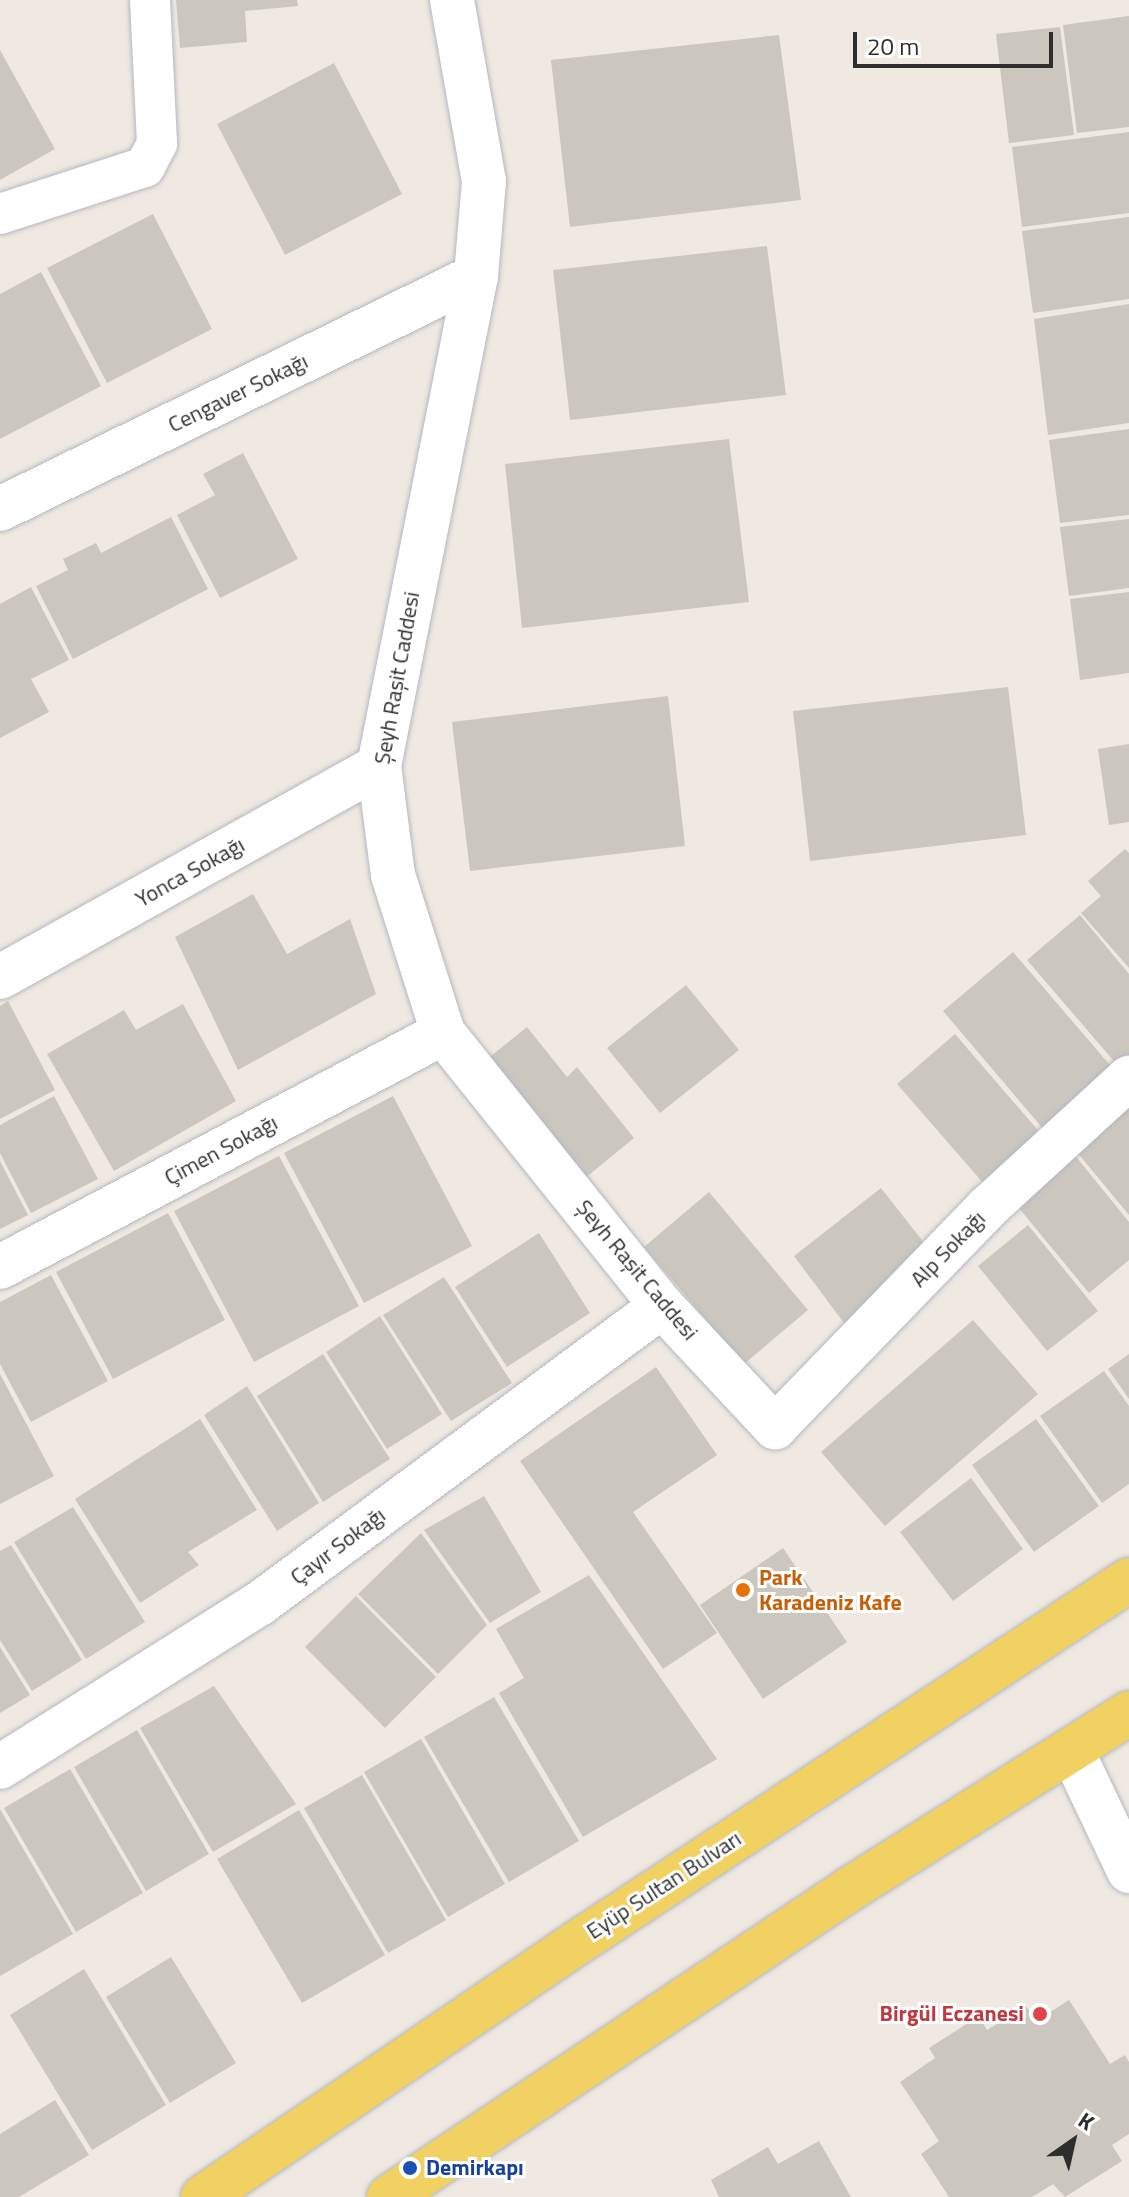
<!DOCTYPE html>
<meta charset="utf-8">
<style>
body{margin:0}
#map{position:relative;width:1129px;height:2197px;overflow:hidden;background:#efe9e1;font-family:"Titillium Web",sans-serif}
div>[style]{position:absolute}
.building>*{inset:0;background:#cbc7bf}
.roads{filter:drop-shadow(0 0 2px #b4b7c1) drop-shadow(0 0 2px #b4b7c1)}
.lane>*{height:40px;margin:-20px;padding:0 20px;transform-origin:20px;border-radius:20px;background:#fff}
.street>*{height:44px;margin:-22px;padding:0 22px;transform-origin:22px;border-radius:22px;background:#fff}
.secondary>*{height:44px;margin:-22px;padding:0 22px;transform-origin:22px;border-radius:22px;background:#fff}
.primary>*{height:44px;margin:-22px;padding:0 22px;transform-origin:22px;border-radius:22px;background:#f2d163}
.dots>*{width:22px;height:22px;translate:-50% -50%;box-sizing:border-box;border:4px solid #fff;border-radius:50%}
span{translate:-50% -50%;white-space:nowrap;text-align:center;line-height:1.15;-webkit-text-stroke:6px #fff;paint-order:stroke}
.street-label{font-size:22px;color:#2e2e2e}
.food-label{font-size:22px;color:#c56008;font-weight:700}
.left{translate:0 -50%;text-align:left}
.health-label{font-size:22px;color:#be3a42;font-weight:700}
.right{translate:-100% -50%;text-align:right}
.transit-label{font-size:22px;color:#164399;font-weight:700}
.north{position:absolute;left:1033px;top:2101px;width:80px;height:80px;-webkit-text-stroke:6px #fff;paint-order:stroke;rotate:34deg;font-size:22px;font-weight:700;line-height:32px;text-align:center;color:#2e2e2e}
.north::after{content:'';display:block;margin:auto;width:28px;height:36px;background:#2e2e2e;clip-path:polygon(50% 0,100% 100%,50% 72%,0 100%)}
.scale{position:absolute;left:853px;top:32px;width:200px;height:36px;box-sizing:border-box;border:4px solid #2e2e2e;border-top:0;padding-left:10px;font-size:24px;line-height:28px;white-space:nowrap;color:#2e2e2e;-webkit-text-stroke:6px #fff;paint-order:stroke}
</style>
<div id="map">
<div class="building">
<div style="clip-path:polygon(176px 0,297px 0,298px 6px,245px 11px,247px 42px,180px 48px)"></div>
<div style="clip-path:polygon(1129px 16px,1129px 127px,1077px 133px,1063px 25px)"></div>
<div style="clip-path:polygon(1060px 27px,1074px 135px,1009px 143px,996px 34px)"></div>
<div style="clip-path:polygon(779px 35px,801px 200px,570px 227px,551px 60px)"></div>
<div style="clip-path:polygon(0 50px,55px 149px,0 180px)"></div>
<div style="clip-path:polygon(334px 63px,402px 194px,285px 255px,217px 124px)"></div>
<div style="clip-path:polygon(1129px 132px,1129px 213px,1022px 227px,1012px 147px)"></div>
<div style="clip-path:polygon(153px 214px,212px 329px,107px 383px,47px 268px)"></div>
<div style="clip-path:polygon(1129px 217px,1129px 299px,1033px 313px,1022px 231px)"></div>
<div style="clip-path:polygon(767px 246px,786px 395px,570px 420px,553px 270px)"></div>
<div style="clip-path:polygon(41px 272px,101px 386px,0 439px,0 294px)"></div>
<div style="clip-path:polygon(1129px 304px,1129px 423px,1048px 435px,1034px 319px)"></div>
<div style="clip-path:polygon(1129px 429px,1129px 515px,1060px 523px,1049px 440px)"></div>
<div style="clip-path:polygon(729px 439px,749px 602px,522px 628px,505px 464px)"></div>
<div style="clip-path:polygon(243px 453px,298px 559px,220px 598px,177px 515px,215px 495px,203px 474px)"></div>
<div style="clip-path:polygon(171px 517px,208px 589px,73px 659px,36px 586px,68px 570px,63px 559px,96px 543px,101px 553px)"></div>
<div style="clip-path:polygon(1129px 519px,1129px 588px,1069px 596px,1060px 527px)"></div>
<div style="clip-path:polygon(31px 587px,69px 660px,31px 679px,49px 712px,0 738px,0 604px)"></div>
<div style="clip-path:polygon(1129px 592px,1129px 673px,1080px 680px,1070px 599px)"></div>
<div style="clip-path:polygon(1008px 687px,1026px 835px,810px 861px,793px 711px)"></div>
<div style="clip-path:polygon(668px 696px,685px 846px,470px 871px,452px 722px)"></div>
<div style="clip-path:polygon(1129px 744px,1129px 822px,1109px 825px,1098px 749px)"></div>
<div style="clip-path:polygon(1125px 849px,1129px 853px,1129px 968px,1081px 913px,1101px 896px,1088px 881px)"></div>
<div style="clip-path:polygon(253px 894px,287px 954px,350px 919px,376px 994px,238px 1070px,175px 937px)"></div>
<div style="clip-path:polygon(1080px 915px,1129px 974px,1129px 1059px,1119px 1067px,1027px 960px)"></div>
<div style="clip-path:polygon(1013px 952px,1115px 1071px,1045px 1131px,943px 1011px)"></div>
<div style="clip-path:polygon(686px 985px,739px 1050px,660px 1113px,607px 1048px)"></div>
<div style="clip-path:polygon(8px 1001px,55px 1090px,0 1119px,0 1006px)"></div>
<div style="clip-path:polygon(183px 1004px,236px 1101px,114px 1171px,47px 1054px,124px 1010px,136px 1030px)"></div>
<div style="clip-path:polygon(527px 1027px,567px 1077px,577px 1067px,634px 1138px,584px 1179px,486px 1060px)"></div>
<div style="clip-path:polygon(955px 1034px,1042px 1135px,984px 1184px,897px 1084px)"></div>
<div style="clip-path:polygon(54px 1096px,98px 1179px,31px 1213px,0 1153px,0 1125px)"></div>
<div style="clip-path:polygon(393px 1096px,472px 1246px,364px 1303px,284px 1153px)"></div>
<div style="clip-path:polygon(1129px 1107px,1129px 1215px,1076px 1151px)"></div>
<div style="clip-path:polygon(1073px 1153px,1129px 1222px,1129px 1260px,1089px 1293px,1014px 1202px)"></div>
<div style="clip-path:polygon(279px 1156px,359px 1306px,254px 1362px,174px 1211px)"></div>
<div style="clip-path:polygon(0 1161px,28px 1215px,0 1229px)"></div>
<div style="clip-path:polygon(881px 1188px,932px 1253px,844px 1323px,794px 1256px)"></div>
<div style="clip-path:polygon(709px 1192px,808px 1310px,744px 1364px,644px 1247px)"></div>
<div style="clip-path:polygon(168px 1213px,225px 1320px,113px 1379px,56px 1272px)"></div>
<div style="clip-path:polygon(1028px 1225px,1098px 1311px,1047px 1351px,978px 1266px)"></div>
<div style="clip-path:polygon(539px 1233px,590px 1313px,507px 1367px,455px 1287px)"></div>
<div style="clip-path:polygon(51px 1275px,108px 1381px,31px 1422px,0 1364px,0 1302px)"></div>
<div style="clip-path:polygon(444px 1277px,512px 1383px,451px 1421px,383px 1315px)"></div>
<div style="clip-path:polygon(380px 1316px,442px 1414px,387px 1449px,326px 1352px)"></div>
<div style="clip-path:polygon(973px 1320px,1038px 1394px,885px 1526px,821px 1452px)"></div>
<div style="clip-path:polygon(323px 1354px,390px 1459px,323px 1502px,257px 1396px)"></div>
<div style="clip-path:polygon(1129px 1354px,1129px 1399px,1108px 1369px)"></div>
<div style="clip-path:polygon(656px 1367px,717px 1455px,633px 1512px,717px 1633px,663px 1669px,520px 1461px)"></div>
<div style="clip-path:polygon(1104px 1371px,1129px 1406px,1129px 1484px,1102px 1503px,1040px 1416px)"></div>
<div style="clip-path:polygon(0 1374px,54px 1476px,0 1504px)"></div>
<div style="clip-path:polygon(247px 1386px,319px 1503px,277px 1531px,204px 1415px)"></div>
<div style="clip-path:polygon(200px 1419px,257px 1510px,188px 1552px,199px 1565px,140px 1603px,75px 1499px)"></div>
<div style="clip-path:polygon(1036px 1419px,1099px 1506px,1034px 1552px,972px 1465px)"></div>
<div style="clip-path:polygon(971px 1478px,1023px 1549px,953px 1601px,900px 1532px)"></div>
<div style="clip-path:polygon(484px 1496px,541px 1592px,490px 1623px,424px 1530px)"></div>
<div style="clip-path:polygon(73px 1507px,145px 1622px,86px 1659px,14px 1542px)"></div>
<div style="clip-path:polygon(421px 1533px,487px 1625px,438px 1674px,358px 1594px)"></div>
<div style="clip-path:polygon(11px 1545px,82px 1660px,32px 1691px,0 1640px,0 1551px)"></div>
<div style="clip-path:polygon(783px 1548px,847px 1642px,763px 1699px,700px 1605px)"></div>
<div style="clip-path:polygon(589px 1575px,717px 1759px,583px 1837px,499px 1693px,524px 1678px,496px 1629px)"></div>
<div style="clip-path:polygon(356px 1596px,436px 1677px,385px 1728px,305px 1647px)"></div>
<div style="clip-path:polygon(0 1647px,30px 1695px,0 1713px)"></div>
<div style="clip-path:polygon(214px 1686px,296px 1804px,213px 1852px,140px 1728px)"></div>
<div style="clip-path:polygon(494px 1697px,579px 1841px,509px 1882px,424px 1737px)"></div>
<div style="clip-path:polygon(137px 1730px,209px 1854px,146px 1891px,74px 1767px)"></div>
<div style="clip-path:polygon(421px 1739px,505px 1884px,448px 1917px,364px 1772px)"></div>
<div style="clip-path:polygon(70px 1769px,143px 1893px,76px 1932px,4px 1808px)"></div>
<div style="clip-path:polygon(362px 1775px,446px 1920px,388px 1953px,304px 1808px)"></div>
<div style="clip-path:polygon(0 1809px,73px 1934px,0 1976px)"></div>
<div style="clip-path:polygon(299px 1810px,385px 1955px,302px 2003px,217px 1859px)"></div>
<div style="clip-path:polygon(171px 1957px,236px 2063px,170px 2103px,106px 1997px)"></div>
<div style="clip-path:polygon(84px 1969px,166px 2105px,92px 2150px,10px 2015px)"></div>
<div style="clip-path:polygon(1069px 2000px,1110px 2064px,1125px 2055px,1129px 2062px,1129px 2134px,1112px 2145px,1122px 2161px,1065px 2197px,1053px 2184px,1032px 2197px,949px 2197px,921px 2154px,939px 2141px,900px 2082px,935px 2058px,929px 2048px,979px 2016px,987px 2030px,1026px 2006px,1036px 2021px)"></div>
<div style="clip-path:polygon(55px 2100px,89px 2155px,19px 2197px,0 2197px,0 2134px)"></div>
<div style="clip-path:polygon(819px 2141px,851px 2197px,719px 2197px,711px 2180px,768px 2147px,778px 2164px)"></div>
</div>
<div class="roads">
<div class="lane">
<div style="left:0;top:214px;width:152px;rotate:-18deg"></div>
<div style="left:145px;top:167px;width:27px;rotate:-63deg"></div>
<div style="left:157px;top:143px;width:143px;rotate:-92.8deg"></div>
</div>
<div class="street">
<div style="left:0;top:509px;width:530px;rotate:-26.08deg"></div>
<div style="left:0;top:977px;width:434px;rotate:-29.1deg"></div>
<div style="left:0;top:1267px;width:501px;rotate:-27.84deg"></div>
<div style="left:775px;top:1427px;width:305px;rotate:-45.9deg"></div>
<div style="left:987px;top:1208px;width:193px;rotate:-42.5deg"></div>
<div style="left:1072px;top:1751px;width:133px;rotate:64.6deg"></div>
<div style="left:0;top:1767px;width:306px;rotate:-32.2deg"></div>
<div style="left:259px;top:1604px;width:501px;rotate:-36.48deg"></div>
</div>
<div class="secondary">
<div style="left:452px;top:0;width:184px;rotate:80deg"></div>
<div style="left:484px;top:181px;width:95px;rotate:94.8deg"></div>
<div style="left:476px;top:276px;width:500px;rotate:101.2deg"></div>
<div style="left:379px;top:766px;width:110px;rotate:82.7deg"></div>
<div style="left:393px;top:875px;width:166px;rotate:72.4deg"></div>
<div style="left:443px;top:1033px;width:350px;rotate:51.3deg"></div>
<div style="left:662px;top:1306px;width:166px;rotate:47deg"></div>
</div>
<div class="primary">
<div style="left:203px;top:2197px;width:463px;rotate:-34.2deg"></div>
<div style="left:586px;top:1937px;width:650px;rotate:-33.32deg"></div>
<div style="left:389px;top:2197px;width:554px;rotate:-33.75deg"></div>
<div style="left:850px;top:1889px;width:330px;rotate:-32.2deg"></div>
</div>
</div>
<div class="dots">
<div style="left:743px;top:1590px;background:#e8710a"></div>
<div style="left:1040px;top:2014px;background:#e0444e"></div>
<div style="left:410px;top:2168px;background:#1a4fb4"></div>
</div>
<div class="street-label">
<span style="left:238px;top:393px;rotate:-26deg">Cengaver Sokağı</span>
<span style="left:397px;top:678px;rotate:-80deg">Şeyh Raşit Caddesi</span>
<span style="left:190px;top:872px;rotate:-29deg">Yonca Sokağı</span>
<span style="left:221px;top:1150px;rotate:-28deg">Çimen Sokağı</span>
<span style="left:948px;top:1249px;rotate:-46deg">Alp Sokağı</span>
<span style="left:637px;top:1270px;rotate:50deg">Şeyh Raşit Caddesi</span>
<span style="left:338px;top:1546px;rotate:-37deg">Çayır Sokağı</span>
<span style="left:664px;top:1885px;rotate:-33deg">Eyüp Sultan Bulvarı</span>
</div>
<div class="food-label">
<span class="left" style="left:759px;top:1590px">Park<br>Karadeniz Kafe</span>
</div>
<div class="health-label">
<span class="right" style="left:1024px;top:2014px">Birgül Eczanesi</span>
</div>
<div class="transit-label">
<span class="left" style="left:426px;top:2168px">Demirkapı</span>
</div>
<div class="north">K</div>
<div class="scale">20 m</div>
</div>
